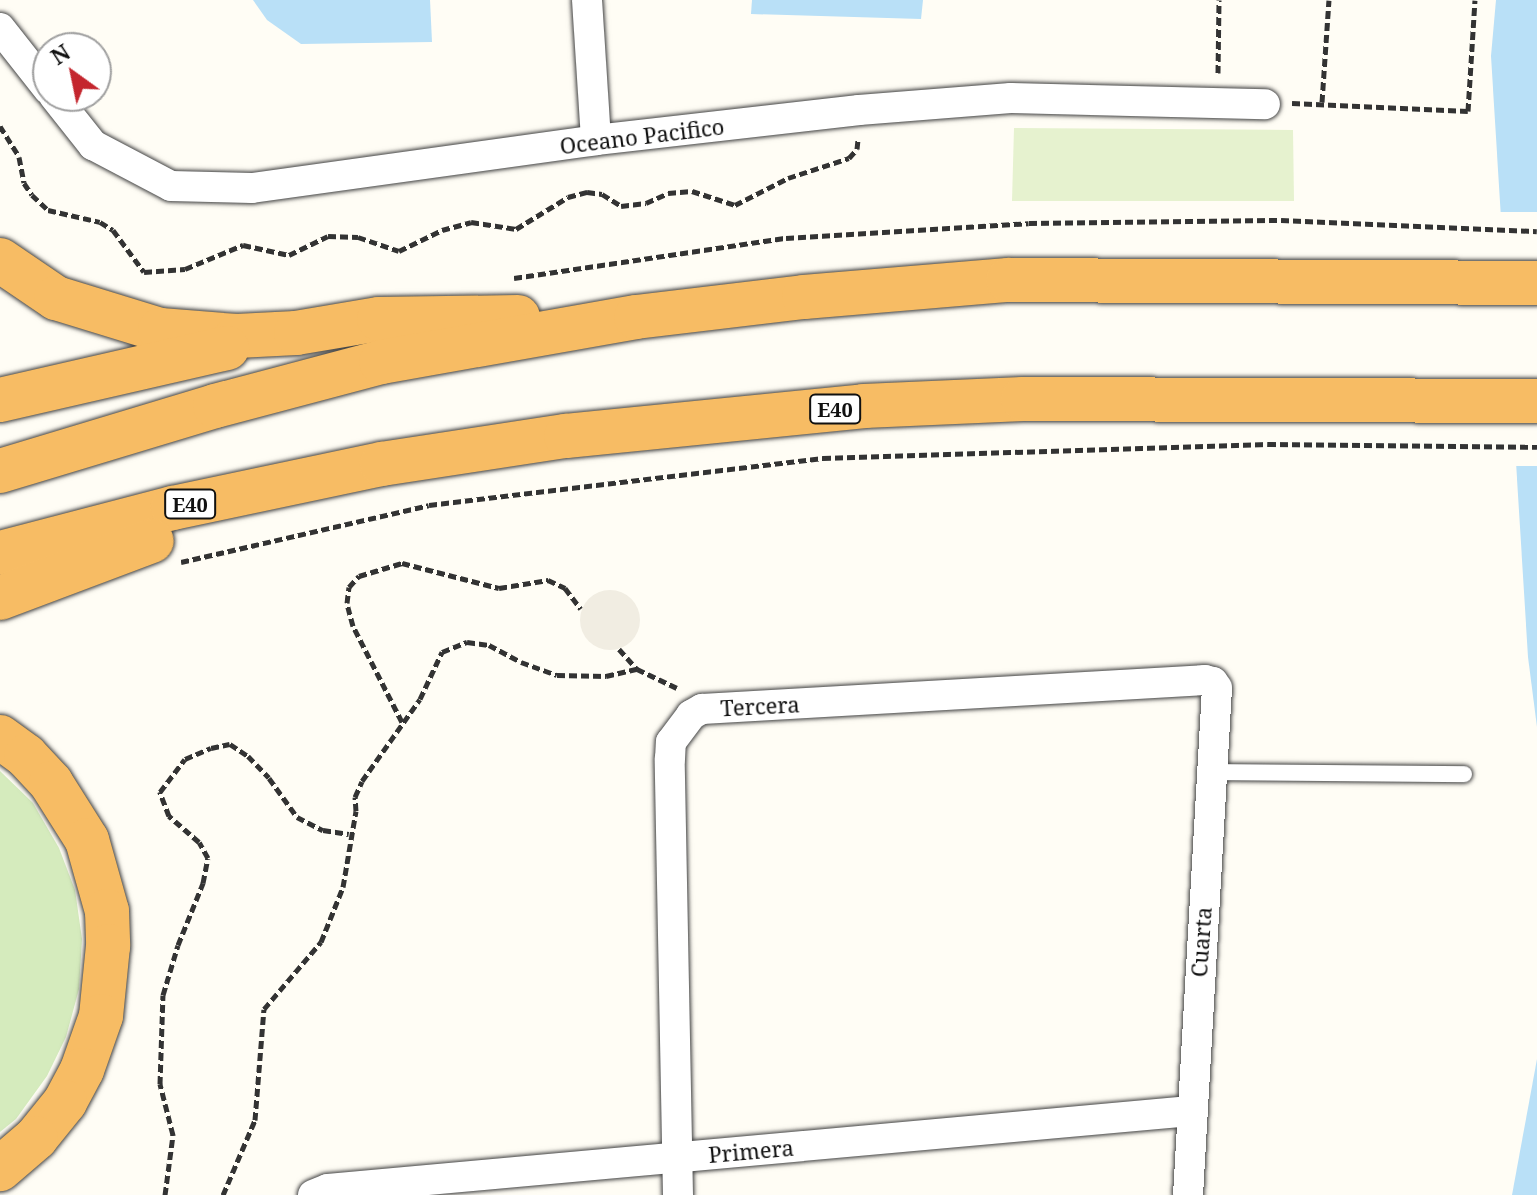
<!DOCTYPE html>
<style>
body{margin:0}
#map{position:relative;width:1537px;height:1195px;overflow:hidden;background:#fffdf5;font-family:"Noto Serif",serif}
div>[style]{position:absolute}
.green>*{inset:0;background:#d5ebbd}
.pitch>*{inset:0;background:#e6f2cf}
.plaza>*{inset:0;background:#f1ede2}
.round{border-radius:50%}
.water>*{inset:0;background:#b9e0f7}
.pier>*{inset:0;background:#fffdf5}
.path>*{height:5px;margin-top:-2.5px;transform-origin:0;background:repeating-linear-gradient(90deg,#333 0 8px,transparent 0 12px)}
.roads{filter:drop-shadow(0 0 2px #444) drop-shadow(0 0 2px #444)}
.service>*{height:16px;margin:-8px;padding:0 8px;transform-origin:8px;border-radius:8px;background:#fff}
.minor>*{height:30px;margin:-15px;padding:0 15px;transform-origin:15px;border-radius:15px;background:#fff}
.trunk>*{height:44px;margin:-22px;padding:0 22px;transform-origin:22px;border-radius:22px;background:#f7bc64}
span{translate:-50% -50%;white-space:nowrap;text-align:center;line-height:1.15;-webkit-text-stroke:8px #fff;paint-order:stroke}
.shield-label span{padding:2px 6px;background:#fff;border:2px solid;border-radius:6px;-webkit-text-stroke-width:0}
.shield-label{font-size:20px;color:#111;font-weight:700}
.street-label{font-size:22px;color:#111}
.north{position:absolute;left:32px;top:32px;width:80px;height:80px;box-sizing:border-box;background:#fff;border:2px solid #a0a0a0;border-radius:50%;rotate:327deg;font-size:22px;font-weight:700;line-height:32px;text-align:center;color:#111}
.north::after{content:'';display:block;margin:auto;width:28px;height:36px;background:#c4262e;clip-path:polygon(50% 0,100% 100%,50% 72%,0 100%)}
</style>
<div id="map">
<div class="green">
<div style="clip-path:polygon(0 771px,33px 803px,59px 848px,75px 890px,82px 939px,79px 989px,66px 1037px,47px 1076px,16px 1119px,0 1132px)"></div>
</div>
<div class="pitch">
<div style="clip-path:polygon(1014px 128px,1293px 130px,1294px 201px,1012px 201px)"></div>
</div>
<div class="plaza">
<div class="round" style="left:580px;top:590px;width:60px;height:60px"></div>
</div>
<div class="water">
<div style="clip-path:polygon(253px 0,430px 0,432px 42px,301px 44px,267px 20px)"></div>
<div style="clip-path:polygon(752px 0,923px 0,921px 19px,751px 14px)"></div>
<div style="clip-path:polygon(1496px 0,1537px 0,1537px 727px,1528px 657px,1491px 56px)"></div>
<div style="clip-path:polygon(1537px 1059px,1537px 1195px,1512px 1195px)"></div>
</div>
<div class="pier">
<div style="clip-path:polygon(1497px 212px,1537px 212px,1537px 466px,1512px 466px)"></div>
</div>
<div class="path">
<div style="left:1218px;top:73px;width:73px;rotate:-89.2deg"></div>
<div style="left:1322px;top:102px;width:102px;rotate:-86.1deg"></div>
<div style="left:1292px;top:103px;width:176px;rotate:2.6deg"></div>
<div style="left:1468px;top:111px;width:111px;rotate:-86.4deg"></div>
<div style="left:0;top:126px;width:36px;rotate:58deg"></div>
<div style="left:19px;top:157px;width:26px;rotate:79deg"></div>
<div style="left:24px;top:183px;width:14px;rotate:56deg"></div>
<div style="left:32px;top:195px;width:22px;rotate:43deg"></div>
<div style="left:48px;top:210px;width:53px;rotate:13deg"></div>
<div style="left:100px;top:222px;width:15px;rotate:32deg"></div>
<div style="left:113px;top:230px;width:52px;rotate:53.6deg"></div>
<div style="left:144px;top:272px;width:41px;rotate:-4.2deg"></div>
<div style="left:185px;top:269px;width:63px;rotate:-22.5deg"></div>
<div style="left:243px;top:245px;width:47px;rotate:12.3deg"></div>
<div style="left:289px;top:255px;width:43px;rotate:-26deg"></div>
<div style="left:328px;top:236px;width:30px;rotate:2deg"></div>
<div style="left:358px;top:237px;width:43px;rotate:18.9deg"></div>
<div style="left:399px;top:251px;width:48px;rotate:-26deg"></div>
<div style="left:442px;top:230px;width:30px;rotate:-15deg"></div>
<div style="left:471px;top:222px;width:46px;rotate:8.8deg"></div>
<div style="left:516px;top:229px;width:61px;rotate:-31.6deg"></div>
<div style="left:568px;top:197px;width:20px;rotate:-15deg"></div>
<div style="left:587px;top:192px;width:15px;rotate:8deg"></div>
<div style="left:602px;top:194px;width:22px;rotate:32deg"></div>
<div style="left:621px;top:206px;width:25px;rotate:-7deg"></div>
<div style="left:646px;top:203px;width:24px;rotate:-24deg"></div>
<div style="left:668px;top:193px;width:24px;rotate:-5deg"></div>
<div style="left:692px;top:191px;width:45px;rotate:18deg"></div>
<div style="left:735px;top:205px;width:59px;rotate:-27deg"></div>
<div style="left:788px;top:178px;width:64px;rotate:-18.2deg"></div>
<div style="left:849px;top:158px;width:12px;rotate:-48deg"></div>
<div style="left:857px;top:149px;width:10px;rotate:-84deg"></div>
<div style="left:514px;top:278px;width:275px;rotate:-8.4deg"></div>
<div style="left:786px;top:238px;width:243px;rotate:-3.5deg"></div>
<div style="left:1029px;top:223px;width:252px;rotate:-0.7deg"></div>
<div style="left:1281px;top:220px;width:256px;rotate:2.5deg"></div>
<div style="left:181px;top:562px;width:254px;rotate:-12.9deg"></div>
<div style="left:429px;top:505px;width:397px;rotate:-6.8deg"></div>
<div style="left:823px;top:458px;width:445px;rotate:-1.8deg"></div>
<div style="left:1268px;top:444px;width:269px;rotate:0.6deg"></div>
<div style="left:619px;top:649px;width:27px;rotate:48deg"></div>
<div style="left:637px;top:669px;width:44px;rotate:25.4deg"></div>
<div style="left:402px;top:722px;width:108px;rotate:-117deg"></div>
<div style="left:353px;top:626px;width:24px;rotate:-105deg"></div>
<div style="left:347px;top:603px;width:16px;rotate:-83deg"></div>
<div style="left:349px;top:587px;width:15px;rotate:-48deg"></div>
<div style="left:359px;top:576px;width:45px;rotate:-16.8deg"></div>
<div style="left:402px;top:563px;width:100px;rotate:14.5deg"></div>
<div style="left:499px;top:588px;width:50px;rotate:-9.3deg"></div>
<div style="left:548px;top:580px;width:19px;rotate:25deg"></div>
<div style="left:565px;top:588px;width:26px;rotate:53deg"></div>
<div style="left:165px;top:1195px;width:61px;rotate:-82.4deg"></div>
<div style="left:173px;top:1135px;width:53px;rotate:-104.3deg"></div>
<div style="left:160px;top:1084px;width:89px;rotate:-88.1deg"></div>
<div style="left:163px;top:995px;width:52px;rotate:-73.3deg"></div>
<div style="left:178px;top:945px;width:67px;rotate:-68deg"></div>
<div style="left:203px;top:883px;width:25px;rotate:-79deg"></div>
<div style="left:208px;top:858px;width:18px;rotate:-119deg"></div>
<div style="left:199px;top:842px;width:40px;rotate:-139deg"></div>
<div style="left:169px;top:816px;width:26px;rotate:-111deg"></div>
<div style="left:160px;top:792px;width:41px;rotate:-52.9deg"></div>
<div style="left:185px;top:759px;width:28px;rotate:-23deg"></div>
<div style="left:211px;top:748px;width:19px;rotate:-12deg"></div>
<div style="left:230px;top:744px;width:22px;rotate:34deg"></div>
<div style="left:248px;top:756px;width:30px;rotate:46deg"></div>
<div style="left:269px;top:778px;width:48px;rotate:54.3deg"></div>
<div style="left:297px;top:817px;width:29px;rotate:27deg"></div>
<div style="left:323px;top:830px;width:26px;rotate:9deg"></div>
<div style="left:223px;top:1195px;width:82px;rotate:-66.9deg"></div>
<div style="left:255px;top:1120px;width:111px;rotate:-85.4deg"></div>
<div style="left:264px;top:1009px;width:88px;rotate:-49.6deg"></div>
<div style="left:321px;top:942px;width:59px;rotate:-68.2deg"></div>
<div style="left:343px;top:887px;width:77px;rotate:-80.3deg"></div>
<div style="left:356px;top:811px;width:14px;rotate:-94deg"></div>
<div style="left:355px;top:797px;width:17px;rotate:-66deg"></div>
<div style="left:362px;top:781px;width:100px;rotate:-54.7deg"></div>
<div style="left:420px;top:699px;width:52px;rotate:-64.9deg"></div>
<div style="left:442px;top:652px;width:27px;rotate:-22deg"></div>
<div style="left:467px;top:642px;width:22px;rotate:8deg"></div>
<div style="left:489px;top:645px;width:36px;rotate:28deg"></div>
<div style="left:521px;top:662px;width:38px;rotate:20deg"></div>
<div style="left:557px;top:675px;width:49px;rotate:1.2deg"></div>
<div style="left:606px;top:676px;width:32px;rotate:-13deg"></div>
</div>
<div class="roads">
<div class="service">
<div style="left:1213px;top:772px;width:251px;rotate:0.5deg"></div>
</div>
<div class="minor">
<div style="left:587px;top:0;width:140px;rotate:86.3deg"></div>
<div style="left:0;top:28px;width:78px;rotate:51.8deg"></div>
<div style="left:54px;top:96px;width:63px;rotate:51.5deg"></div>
<div style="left:93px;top:145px;width:88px;rotate:27.7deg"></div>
<div style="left:171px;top:186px;width:81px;rotate:1.4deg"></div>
<div style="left:252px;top:188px;width:347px;rotate:-7.9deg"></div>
<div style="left:596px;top:140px;width:265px;rotate:-6.5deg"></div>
<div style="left:859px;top:110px;width:152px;rotate:-4.5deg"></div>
<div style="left:1011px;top:98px;width:254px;rotate:1.4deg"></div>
<div style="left:313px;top:1195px;width:16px;rotate:-22deg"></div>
<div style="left:328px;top:1189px;width:866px;rotate:-5.17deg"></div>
<div style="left:678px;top:1195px;width:436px;rotate:-91.1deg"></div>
<div style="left:670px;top:759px;width:17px;rotate:-87deg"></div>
<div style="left:671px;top:742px;width:34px;rotate:-53deg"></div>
<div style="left:691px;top:715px;width:13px;rotate:-29deg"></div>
<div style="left:702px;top:709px;width:504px;rotate:-3.3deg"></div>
<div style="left:1205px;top:680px;width:8px;rotate:14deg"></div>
<div style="left:1213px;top:682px;width:7px;rotate:56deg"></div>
<div style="left:1217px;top:688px;width:508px;rotate:93.27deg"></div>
</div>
<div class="trunk">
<div style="left:0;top:260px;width:68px;rotate:34.2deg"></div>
<div style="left:56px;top:298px;width:109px;rotate:17.1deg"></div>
<div style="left:160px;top:330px;width:77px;rotate:4.5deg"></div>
<div style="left:237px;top:336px;width:59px;rotate:-2.9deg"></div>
<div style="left:296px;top:333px;width:84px;rotate:-9.6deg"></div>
<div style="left:379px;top:319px;width:139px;rotate:-0.8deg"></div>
<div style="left:0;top:400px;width:233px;rotate:-12.9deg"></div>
<div style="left:0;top:471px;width:225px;rotate:-16.8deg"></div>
<div style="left:215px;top:406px;width:172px;rotate:-14.8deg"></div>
<div style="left:381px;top:362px;width:259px;rotate:-10deg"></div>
<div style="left:636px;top:317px;width:169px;rotate:-6.8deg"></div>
<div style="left:804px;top:297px;width:205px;rotate:-4.8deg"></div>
<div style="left:1008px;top:280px;width:529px;rotate:0.32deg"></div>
<div style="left:0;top:553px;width:179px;rotate:-14.6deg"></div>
<div style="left:173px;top:508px;width:214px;rotate:-11.9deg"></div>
<div style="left:382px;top:464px;width:186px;rotate:-8.7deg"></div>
<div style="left:566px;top:436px;width:300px;rotate:-5.7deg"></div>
<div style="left:864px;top:406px;width:159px;rotate:-2.5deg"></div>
<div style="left:1023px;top:399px;width:514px;rotate:0.22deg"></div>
<div style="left:0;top:598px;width:162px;rotate:-20.6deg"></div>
<div style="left:0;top:737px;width:32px;rotate:36deg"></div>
<div style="left:26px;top:756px;width:37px;rotate:47deg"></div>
<div style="left:51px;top:783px;width:67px;rotate:57.7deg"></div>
<div style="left:87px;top:840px;width:74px;rotate:74.3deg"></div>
<div style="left:107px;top:911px;width:35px;rotate:88deg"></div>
<div style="left:108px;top:946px;width:70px;rotate:95.7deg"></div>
<div style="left:101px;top:1016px;width:57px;rotate:109.4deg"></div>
<div style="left:82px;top:1070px;width:36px;rotate:118deg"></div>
<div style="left:65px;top:1102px;width:46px;rotate:128.9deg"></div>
<div style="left:36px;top:1138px;width:48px;rotate:139.3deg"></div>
</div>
</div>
<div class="shield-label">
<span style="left:835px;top:409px">E40</span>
<span style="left:190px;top:504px">E40</span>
</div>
<div class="street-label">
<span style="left:642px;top:136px;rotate:-7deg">Oceano Pacifico</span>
<span style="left:760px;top:706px;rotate:-3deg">Tercera</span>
<span style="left:1201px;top:942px;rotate:-86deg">Cuarta</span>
<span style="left:751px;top:1151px;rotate:-5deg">Primera</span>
</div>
<div class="north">N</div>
</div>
